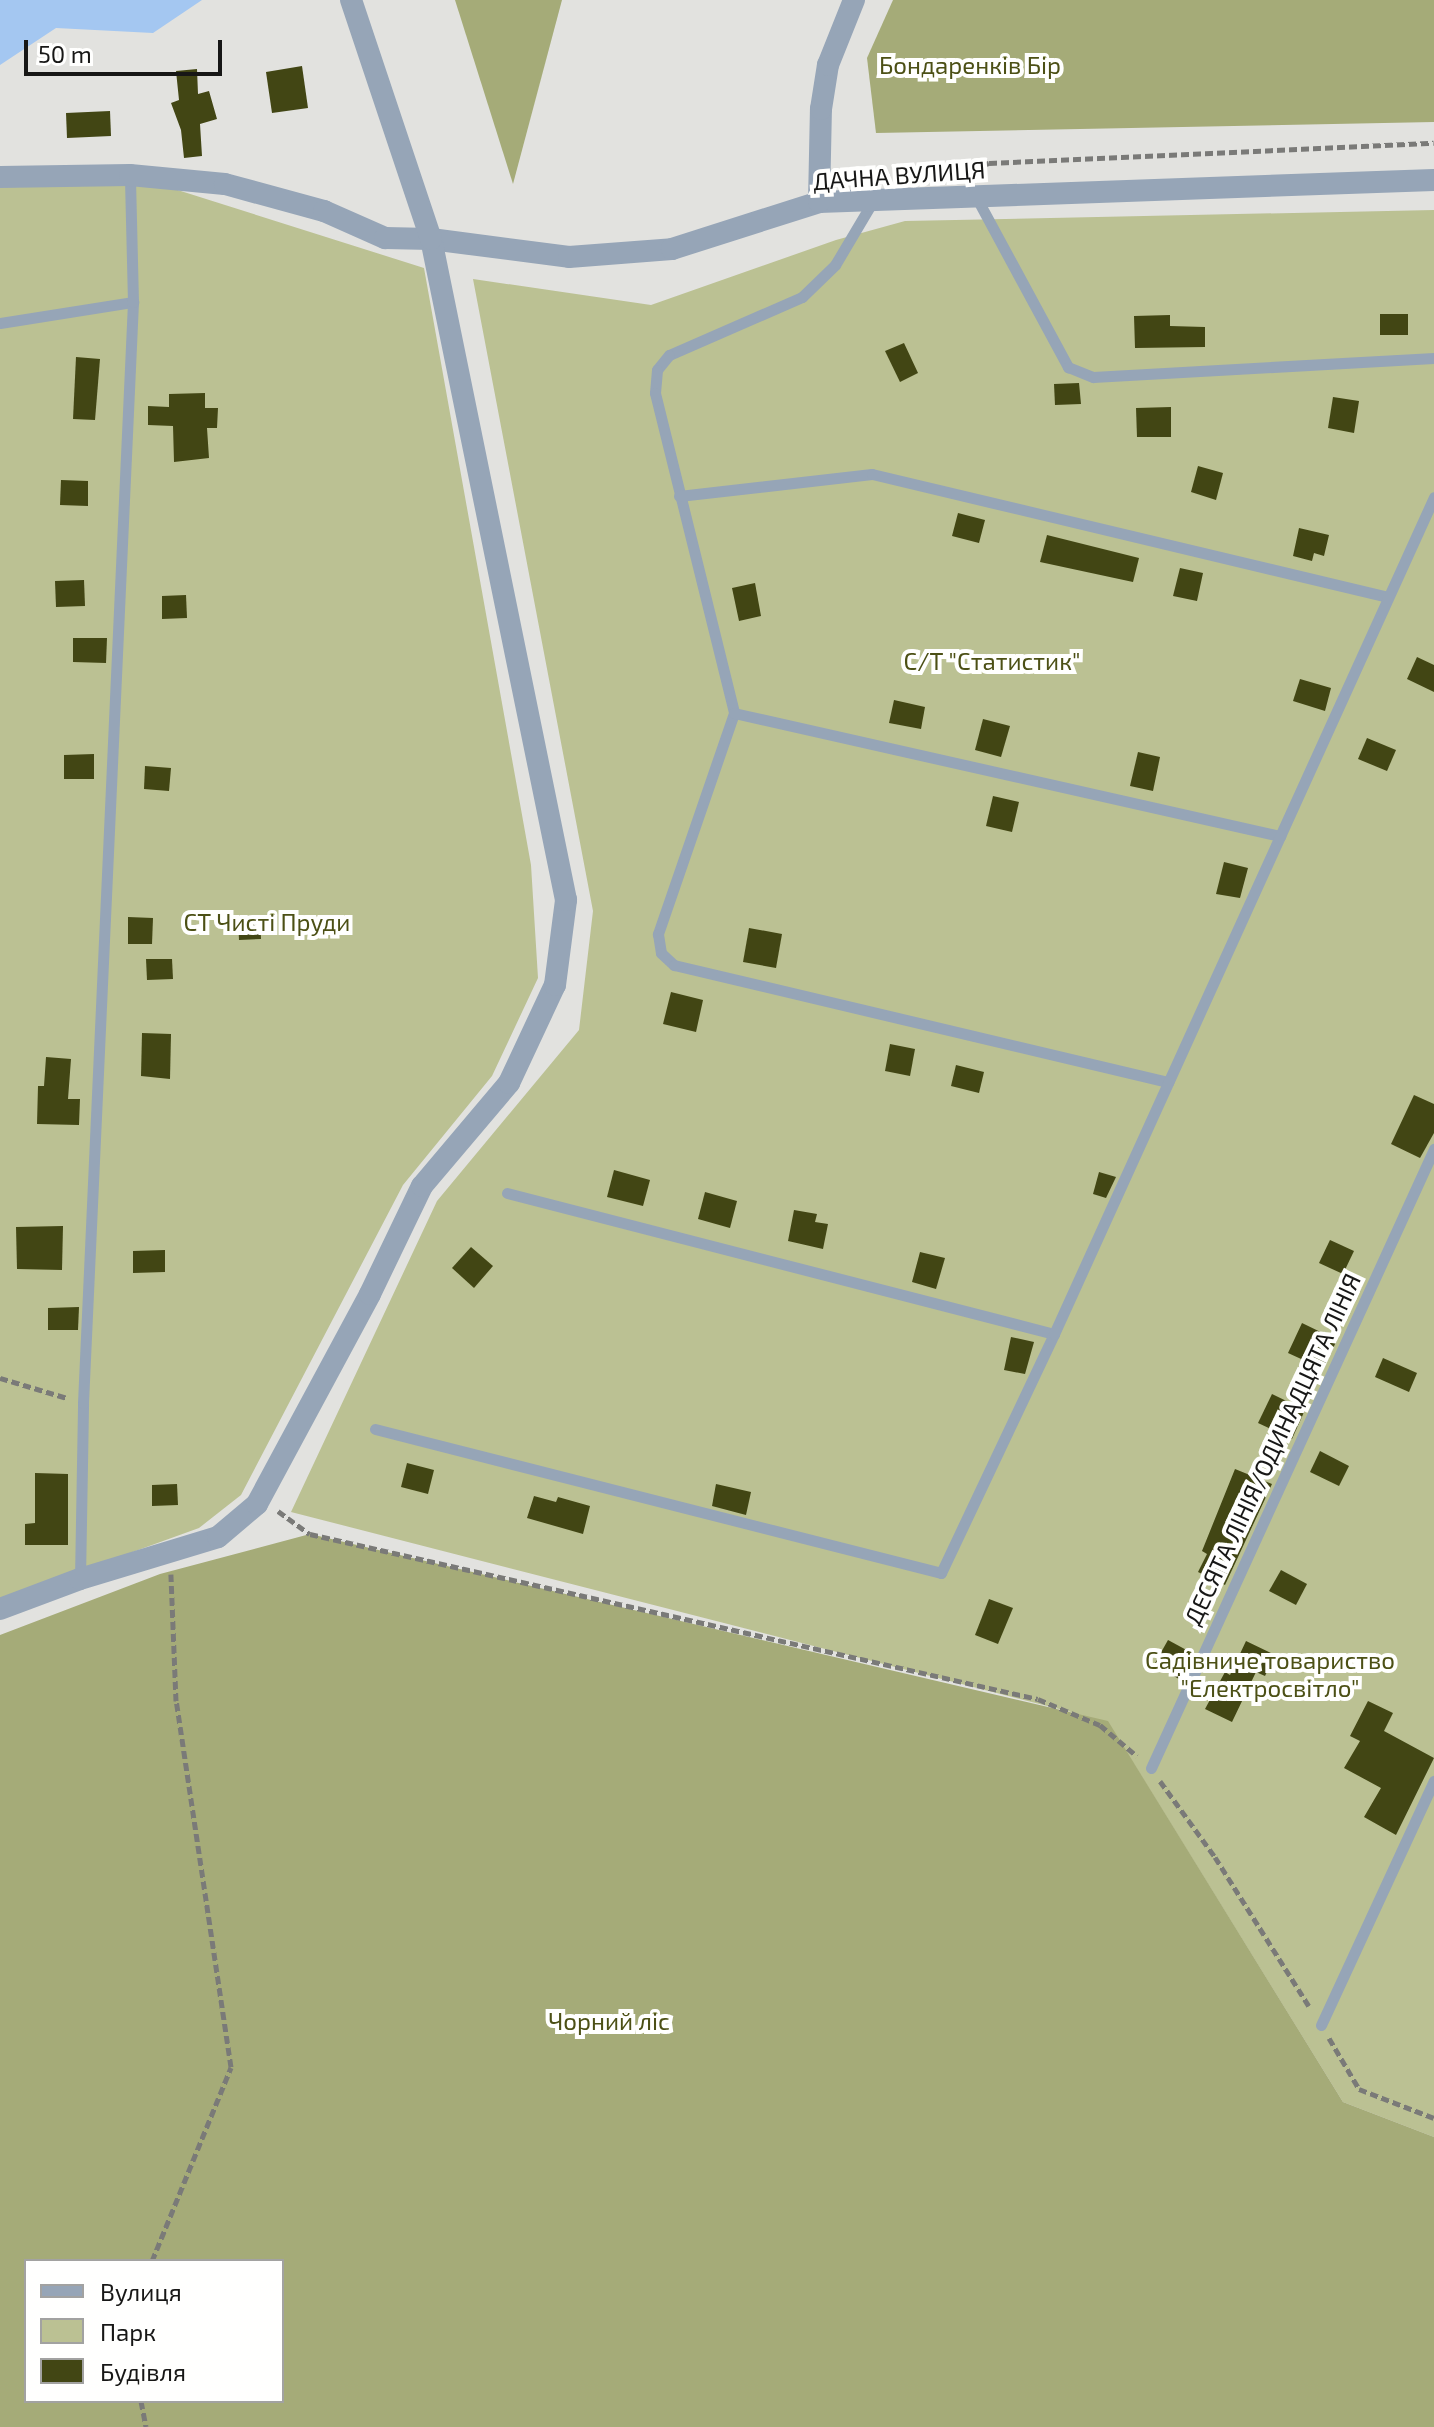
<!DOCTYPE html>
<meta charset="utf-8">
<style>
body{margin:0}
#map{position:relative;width:1434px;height:2427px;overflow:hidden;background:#e2e2df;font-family:"Exo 2",sans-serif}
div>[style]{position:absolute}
.green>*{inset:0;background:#bbc193}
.forest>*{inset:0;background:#a5ab78}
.water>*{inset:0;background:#a4c7f1}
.building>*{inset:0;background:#424614}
.path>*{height:5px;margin-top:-2.5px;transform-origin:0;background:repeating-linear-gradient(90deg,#7a7a78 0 8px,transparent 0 12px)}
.service>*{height:11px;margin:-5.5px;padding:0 5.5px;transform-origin:5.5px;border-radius:5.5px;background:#96a5b7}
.minor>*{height:22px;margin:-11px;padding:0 11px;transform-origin:11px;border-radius:11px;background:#96a5b7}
span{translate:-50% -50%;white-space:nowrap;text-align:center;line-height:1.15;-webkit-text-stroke:8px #fffffe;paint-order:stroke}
.park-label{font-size:24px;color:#4c5015}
.street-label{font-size:24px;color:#171716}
.legend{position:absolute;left:24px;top:2259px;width:260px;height:144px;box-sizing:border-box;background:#fffffe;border:2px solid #a2a2a1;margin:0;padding:10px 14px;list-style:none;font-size:24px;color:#171716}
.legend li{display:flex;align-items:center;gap:16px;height:40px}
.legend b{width:40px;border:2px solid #a2a2a1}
.scale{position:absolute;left:24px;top:40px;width:198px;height:36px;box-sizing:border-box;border:4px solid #171716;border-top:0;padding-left:10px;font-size:24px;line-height:28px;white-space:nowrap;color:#171716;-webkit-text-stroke:6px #fffffe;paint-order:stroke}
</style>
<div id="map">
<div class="green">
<div style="clip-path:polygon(0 174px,130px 175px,424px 268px,531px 865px,538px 978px,492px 1076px,403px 1185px,241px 1495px,199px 1528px,0 1600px)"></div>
<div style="clip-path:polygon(1434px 210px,1434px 2137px,1343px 2102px,1134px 1764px,1071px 1712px,291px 1512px,437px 1201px,579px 1030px,593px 911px,473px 279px,651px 305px,836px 240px,905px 221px)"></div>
</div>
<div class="forest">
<div style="clip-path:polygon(455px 0,562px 0,513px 184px)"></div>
<div style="clip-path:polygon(893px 0,1434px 0,1434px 122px,876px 133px,867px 58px)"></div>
<div style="clip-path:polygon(evenodd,310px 1534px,1108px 1721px,1343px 2102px,1434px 2137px,1434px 2427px,0 2427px,0 1635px,160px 1574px,310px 1534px,26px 2261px,282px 2261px,282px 2401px,26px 2401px,26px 2261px)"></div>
</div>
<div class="water">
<div style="clip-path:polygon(0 0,202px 0,153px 33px,56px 28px,0 65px)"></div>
</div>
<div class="building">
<div style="clip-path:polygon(302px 66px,308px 108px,272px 113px,266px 72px)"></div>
<div style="clip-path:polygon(197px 69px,198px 94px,209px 91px,217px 119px,200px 124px,202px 156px,184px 158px,181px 130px,171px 103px,179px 100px,176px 71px)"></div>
<div style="clip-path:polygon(110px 111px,111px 136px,67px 138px,66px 113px)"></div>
<div style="clip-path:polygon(1380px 314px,1408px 314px,1408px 335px,1380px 335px)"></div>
<div style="clip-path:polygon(1170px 315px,1170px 326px,1205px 327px,1205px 347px,1135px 348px,1134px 316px)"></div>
<div style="clip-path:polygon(904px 343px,918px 373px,900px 382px,885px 351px)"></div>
<div style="clip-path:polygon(76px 357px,100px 359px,95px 420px,73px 419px)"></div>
<div style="clip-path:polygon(1079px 383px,1081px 404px,1055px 405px,1054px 384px)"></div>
<div style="clip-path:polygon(205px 393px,205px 408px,218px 408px,217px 428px,207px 428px,209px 458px,174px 462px,173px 426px,148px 425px,148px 406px,169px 407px,169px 394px)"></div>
<div style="clip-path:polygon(1333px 397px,1359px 401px,1354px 433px,1328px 428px)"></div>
<div style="clip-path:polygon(1171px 407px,1171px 437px,1137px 437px,1136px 408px)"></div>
<div style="clip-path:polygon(1198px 466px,1223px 473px,1216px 500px,1191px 492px)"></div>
<div style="clip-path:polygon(61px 480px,88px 481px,88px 506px,60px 505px)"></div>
<div style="clip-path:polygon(958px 513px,985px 520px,979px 543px,952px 536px)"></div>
<div style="clip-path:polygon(1299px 528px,1329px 535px,1324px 556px,1314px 553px,1312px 561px,1293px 556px)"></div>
<div style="clip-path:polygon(1047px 535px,1139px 558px,1133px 582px,1040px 562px)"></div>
<div style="clip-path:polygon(1180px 568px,1203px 573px,1197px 601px,1173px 596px)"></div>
<div style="clip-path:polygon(84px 580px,85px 606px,56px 607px,55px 581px)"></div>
<div style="clip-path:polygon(755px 583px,761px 616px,739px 621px,732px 588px)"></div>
<div style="clip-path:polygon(186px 595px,187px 618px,162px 619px,162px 596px)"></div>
<div style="clip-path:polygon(73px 638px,107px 638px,106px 663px,73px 662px)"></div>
<div style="clip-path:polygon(1417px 657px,1434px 665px,1434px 692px,1407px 679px)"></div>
<div style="clip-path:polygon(1300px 679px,1331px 688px,1325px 711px,1293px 701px)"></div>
<div style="clip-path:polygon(894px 700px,925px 707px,921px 729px,889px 723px)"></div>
<div style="clip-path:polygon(983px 719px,1010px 726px,1001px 757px,975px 750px)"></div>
<div style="clip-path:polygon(1367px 738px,1396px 750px,1387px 771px,1358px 759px)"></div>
<div style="clip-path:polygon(1138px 752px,1160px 757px,1153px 791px,1130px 786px)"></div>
<div style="clip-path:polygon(94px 754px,94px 779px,64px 779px,64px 755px)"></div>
<div style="clip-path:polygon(145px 766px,171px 768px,169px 791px,144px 789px)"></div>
<div style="clip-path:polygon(993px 796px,1019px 802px,1012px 832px,986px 826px)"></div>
<div style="clip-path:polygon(1224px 862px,1248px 868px,1240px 898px,1216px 894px)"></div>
<div style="clip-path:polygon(260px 916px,261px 939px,239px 940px,238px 917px)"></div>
<div style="clip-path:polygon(128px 917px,153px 918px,152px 944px,128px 944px)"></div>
<div style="clip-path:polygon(749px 928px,782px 934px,776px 968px,743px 962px)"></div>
<div style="clip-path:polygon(146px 959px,172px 959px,173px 979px,147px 980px)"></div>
<div style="clip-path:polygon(671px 992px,703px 1000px,696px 1032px,663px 1024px)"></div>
<div style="clip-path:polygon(142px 1033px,171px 1034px,170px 1079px,141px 1076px)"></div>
<div style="clip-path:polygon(890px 1044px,915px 1049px,910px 1076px,885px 1071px)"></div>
<div style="clip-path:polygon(46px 1057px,71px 1059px,68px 1099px,80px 1099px,79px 1125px,37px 1124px,38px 1086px,44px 1086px)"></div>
<div style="clip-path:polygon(956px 1065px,984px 1072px,979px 1093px,951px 1086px)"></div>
<div style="clip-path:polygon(1414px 1095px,1434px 1104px,1434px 1133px,1420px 1158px,1391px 1144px)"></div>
<div style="clip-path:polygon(614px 1170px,650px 1180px,643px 1206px,607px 1197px)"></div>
<div style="clip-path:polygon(1099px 1172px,1116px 1177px,1106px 1198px,1093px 1194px)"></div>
<div style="clip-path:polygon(705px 1192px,737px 1201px,730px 1228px,698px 1219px)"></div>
<div style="clip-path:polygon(794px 1210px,817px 1214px,815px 1222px,828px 1224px,823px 1249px,788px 1241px)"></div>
<div style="clip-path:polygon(63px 1226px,62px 1270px,17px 1269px,16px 1227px)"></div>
<div style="clip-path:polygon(1330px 1240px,1354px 1251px,1343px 1274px,1319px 1263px)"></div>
<div style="clip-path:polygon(471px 1247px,493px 1266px,474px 1288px,452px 1268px)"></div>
<div style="clip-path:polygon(165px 1250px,165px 1272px,133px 1273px,133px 1251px)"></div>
<div style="clip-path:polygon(920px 1252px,945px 1258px,936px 1289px,912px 1282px)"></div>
<div style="clip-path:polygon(79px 1307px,78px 1330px,48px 1330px,48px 1308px)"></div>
<div style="clip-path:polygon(1302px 1323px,1337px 1340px,1323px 1369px,1288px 1353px)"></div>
<div style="clip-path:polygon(1011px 1337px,1034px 1342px,1025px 1374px,1004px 1370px)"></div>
<div style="clip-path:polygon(1383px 1358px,1417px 1373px,1409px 1392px,1375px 1377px)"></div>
<div style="clip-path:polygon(1272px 1394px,1305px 1410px,1292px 1439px,1258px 1423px)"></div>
<div style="clip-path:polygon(1320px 1451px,1349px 1466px,1339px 1486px,1310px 1472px)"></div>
<div style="clip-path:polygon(407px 1463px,434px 1470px,428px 1494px,401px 1487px)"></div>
<div style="clip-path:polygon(1235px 1469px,1272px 1484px,1225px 1585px,1198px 1572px,1207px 1554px,1202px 1551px)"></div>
<div style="clip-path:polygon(35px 1473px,68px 1474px,68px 1545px,25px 1545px,25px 1524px,35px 1523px)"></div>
<div style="clip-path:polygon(177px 1484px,178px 1505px,152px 1506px,152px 1485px)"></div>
<div style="clip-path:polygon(716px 1484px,751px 1492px,746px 1515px,712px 1506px)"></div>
<div style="clip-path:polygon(534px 1496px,556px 1502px,558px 1497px,590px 1506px,583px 1534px,527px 1518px)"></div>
<div style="clip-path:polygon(1281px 1570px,1307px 1584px,1296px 1605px,1269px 1591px)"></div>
<div style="clip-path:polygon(989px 1599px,1013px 1608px,998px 1644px,975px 1635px)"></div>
<div style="clip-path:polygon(1168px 1640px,1192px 1653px,1179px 1679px,1154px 1665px)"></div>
<div style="clip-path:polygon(1246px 1641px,1275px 1655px,1265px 1676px,1256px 1672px,1232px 1722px,1205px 1709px,1225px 1672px,1230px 1675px)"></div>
<div style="clip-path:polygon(1368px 1701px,1393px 1713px,1384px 1731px,1434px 1758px,1396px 1835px,1364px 1817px,1381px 1788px,1344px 1768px,1360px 1741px,1350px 1736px)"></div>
</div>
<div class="path">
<div style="left:961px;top:171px;width:29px;rotate:-16deg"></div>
<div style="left:989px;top:163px;width:445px;rotate:-2.6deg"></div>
<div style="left:0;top:1378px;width:70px;rotate:16.6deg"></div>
<div style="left:278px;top:1511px;width:39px;rotate:36deg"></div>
<div style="left:310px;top:1534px;width:746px;rotate:12.77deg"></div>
<div style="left:1038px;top:1699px;width:67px;rotate:22.8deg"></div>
<div style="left:1100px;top:1725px;width:48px;rotate:40deg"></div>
<div style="left:1160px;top:1781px;width:94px;rotate:54.1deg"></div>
<div style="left:1215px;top:1857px;width:176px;rotate:57.8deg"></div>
<div style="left:1329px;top:2038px;width:59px;rotate:59.5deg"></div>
<div style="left:1359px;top:2089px;width:80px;rotate:21.1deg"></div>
<div style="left:152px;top:2261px;width:209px;rotate:-67.8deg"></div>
<div style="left:231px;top:2067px;width:370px;rotate:-98.5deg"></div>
<div style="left:176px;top:1701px;width:127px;rotate:-92.3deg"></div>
<div style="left:141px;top:2401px;width:26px;rotate:79deg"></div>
</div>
<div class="service">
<div style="left:975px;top:195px;width:196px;rotate:61.6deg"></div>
<div style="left:1068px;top:367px;width:27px;rotate:22deg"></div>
<div style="left:1093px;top:377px;width:342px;rotate:-3.2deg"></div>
<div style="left:873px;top:201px;width:74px;rotate:120.7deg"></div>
<div style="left:835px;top:265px;width:46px;rotate:135.9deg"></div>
<div style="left:802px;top:297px;width:145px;rotate:156.4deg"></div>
<div style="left:669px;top:355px;width:19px;rotate:129deg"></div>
<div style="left:657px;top:370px;width:23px;rotate:95deg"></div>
<div style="left:655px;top:393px;width:330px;rotate:76.1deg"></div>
<div style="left:734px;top:713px;width:234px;rotate:109deg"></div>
<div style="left:658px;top:934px;width:19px;rotate:81deg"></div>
<div style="left:661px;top:953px;width:18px;rotate:43deg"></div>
<div style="left:674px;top:965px;width:508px;rotate:13.32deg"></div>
<div style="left:0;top:323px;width:135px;rotate:-9deg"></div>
<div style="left:679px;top:496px;width:194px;rotate:-6.5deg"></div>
<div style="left:872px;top:474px;width:530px;rotate:13.41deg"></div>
<div style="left:734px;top:713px;width:560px;rotate:12.7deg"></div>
<div style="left:507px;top:1193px;width:565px;rotate:14.45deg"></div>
<div style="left:375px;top:1429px;width:584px;rotate:14.27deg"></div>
<div style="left:941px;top:1573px;width:264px;rotate:-64.7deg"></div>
<div style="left:1054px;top:1334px;width:919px;rotate:-65.58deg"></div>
<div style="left:80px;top:1579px;width:176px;rotate:-89deg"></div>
<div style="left:83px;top:1403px;width:1102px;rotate:-87.4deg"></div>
<div style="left:133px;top:302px;width:127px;rotate:-91.4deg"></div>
<div style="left:1151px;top:1768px;width:681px;rotate:-65.43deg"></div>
<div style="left:1321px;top:2025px;width:269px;rotate:-65.2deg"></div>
</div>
<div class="minor">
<div style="left:0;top:177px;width:130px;rotate:-0.9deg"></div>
<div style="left:130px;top:175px;width:95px;rotate:5.4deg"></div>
<div style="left:225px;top:184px;width:103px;rotate:15.3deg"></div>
<div style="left:324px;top:211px;width:67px;rotate:23.9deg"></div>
<div style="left:385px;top:238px;width:46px;rotate:1.2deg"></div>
<div style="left:431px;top:239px;width:139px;rotate:7.4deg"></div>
<div style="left:569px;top:257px;width:103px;rotate:-4.4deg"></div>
<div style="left:672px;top:249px;width:154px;rotate:-17.7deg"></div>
<div style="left:819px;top:202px;width:615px;rotate:-2.05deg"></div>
<div style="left:819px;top:202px;width:93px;rotate:-88.8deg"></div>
<div style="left:821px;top:109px;width:45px;rotate:-81deg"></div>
<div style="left:828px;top:65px;width:70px;rotate:-68.2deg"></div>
<div style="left:0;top:1609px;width:85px;rotate:-20.6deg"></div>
<div style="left:80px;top:1579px;width:144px;rotate:-16.9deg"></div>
<div style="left:218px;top:1537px;width:51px;rotate:-40.2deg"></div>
<div style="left:257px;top:1504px;width:238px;rotate:-61.7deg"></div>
<div style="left:370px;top:1294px;width:120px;rotate:-64.3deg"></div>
<div style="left:422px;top:1186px;width:135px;rotate:-49.8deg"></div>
<div style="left:509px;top:1083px;width:108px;rotate:-64.9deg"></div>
<div style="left:555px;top:985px;width:86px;rotate:-82.6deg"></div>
<div style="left:566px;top:900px;width:675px;rotate:-101.54deg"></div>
<div style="left:431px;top:239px;width:252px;rotate:-108.5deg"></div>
</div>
<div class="park-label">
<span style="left:970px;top:65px">Бондаренків Бір</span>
<span style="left:992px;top:661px">С/Т "Статистик"</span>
<span style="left:267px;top:922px">СТ Чисті Пруди</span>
<span style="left:1270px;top:1674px">Садівниче товариство<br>"Електросвітло"</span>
<span style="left:609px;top:2021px">Чорний ліс</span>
</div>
<div class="street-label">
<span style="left:899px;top:175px;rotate:-4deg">ДАЧНА ВУЛИЦЯ</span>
<span style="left:1272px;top:1449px;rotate:-65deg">ДЕСЯТА ЛІНІЯ/ОДИНАДЦЯТА ЛІНІЯ</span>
</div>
<ul class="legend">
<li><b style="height:10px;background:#96a5b7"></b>Вулиця</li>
<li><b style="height:22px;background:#bbc193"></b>Парк</li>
<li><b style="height:22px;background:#424614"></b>Будівля</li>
</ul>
<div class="scale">50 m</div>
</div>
